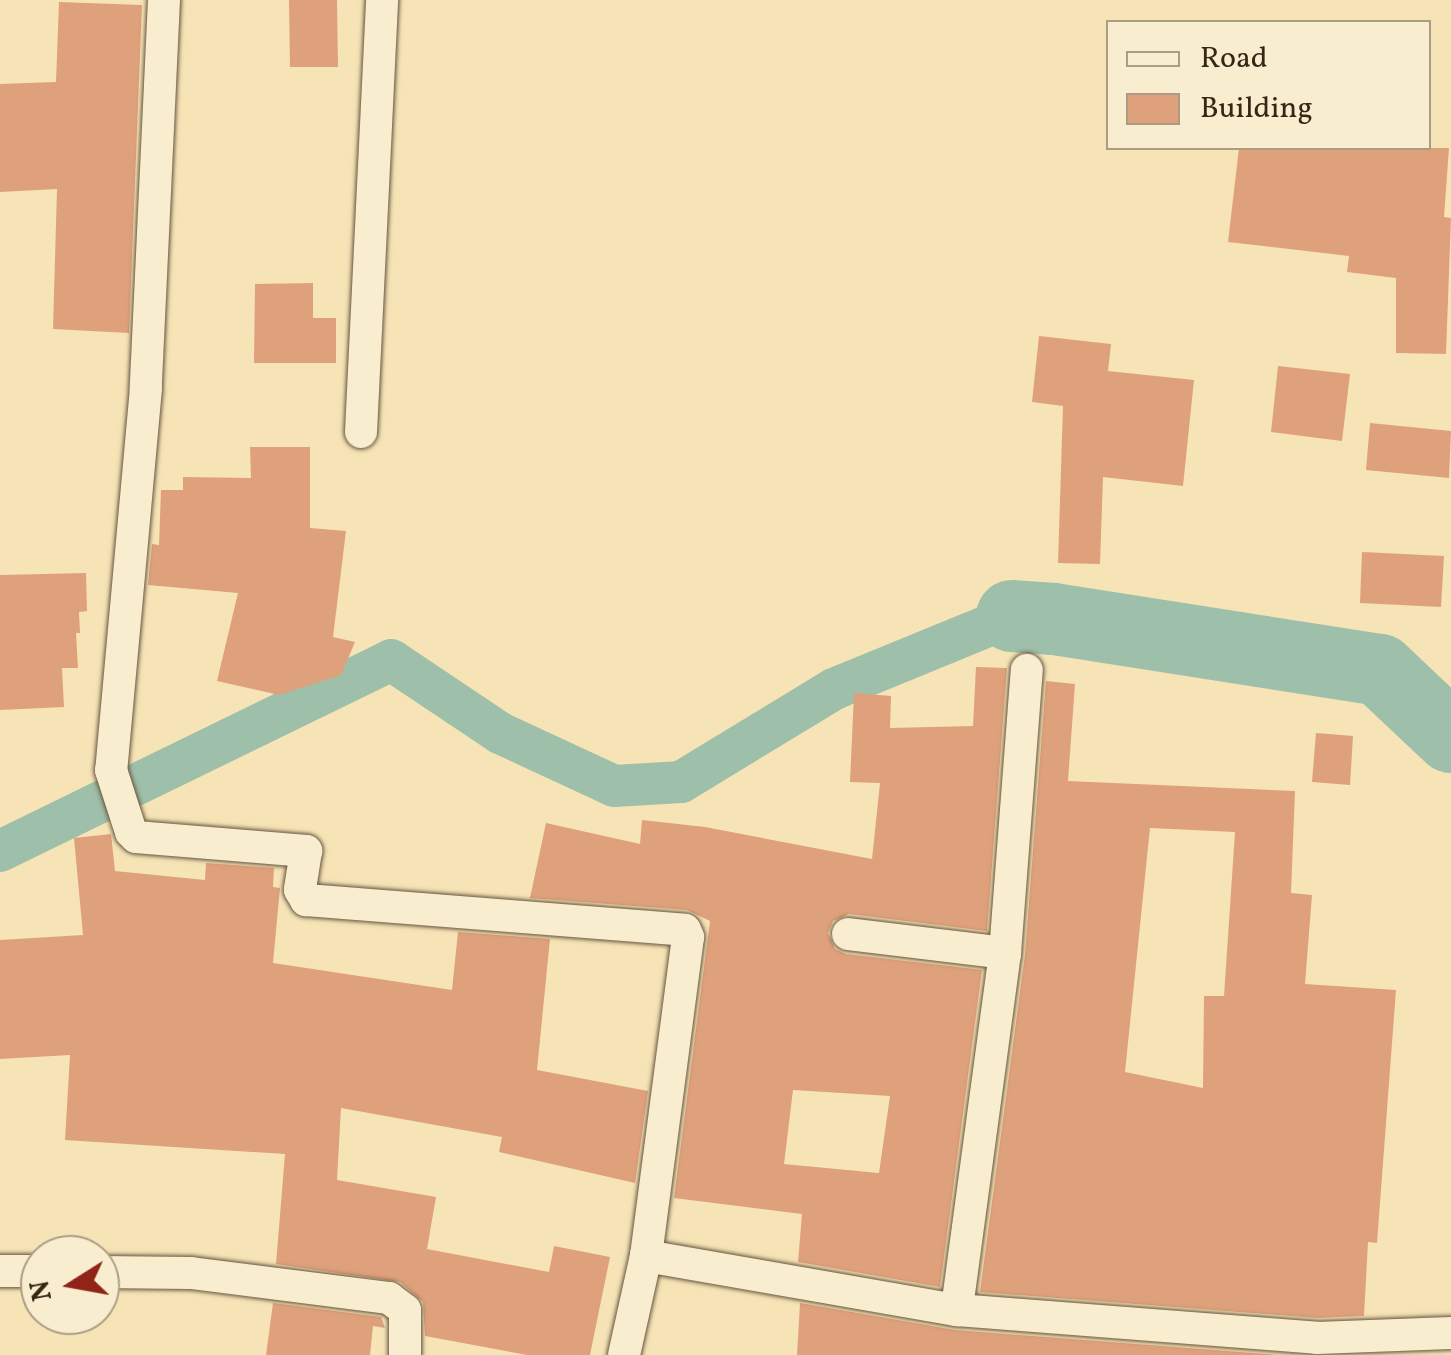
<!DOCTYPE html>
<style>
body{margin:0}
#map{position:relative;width:1451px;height:1355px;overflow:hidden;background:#f6e4b7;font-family:Vollkorn,serif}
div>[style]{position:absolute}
.canal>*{height:42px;margin:-21px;padding:0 21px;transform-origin:21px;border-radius:21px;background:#9ebfa9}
.river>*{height:72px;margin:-36px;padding:0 36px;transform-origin:36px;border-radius:36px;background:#9ebfa9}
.building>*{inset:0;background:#dfa17b}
.roads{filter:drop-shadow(0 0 2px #67553e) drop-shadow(0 0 2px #67553e)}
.street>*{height:32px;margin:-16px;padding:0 16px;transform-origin:16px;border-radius:16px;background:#f9edd0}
span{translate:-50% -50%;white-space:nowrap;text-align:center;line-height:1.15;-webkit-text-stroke:10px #f9edd0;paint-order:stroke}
.legend{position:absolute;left:1106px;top:20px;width:325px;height:130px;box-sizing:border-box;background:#f9edd0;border:2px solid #ab9d85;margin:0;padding:12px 18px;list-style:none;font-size:30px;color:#372515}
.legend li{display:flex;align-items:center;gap:20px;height:50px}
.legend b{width:50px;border:2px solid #ab9d85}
.north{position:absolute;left:20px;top:1235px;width:100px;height:100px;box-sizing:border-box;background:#f9edd0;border:2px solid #ab9d85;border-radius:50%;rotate:259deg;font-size:28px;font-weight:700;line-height:40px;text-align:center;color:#372515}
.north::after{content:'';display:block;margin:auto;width:35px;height:45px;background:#8f2418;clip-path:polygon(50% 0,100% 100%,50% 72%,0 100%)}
</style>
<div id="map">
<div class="canal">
<div style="left:0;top:851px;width:435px;rotate:-26deg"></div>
<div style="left:391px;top:660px;width:131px;rotate:33.8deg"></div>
<div style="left:500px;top:733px;width:126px;rotate:24.9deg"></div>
<div style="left:614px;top:786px;width:67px;rotate:-3.4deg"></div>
<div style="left:681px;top:782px;width:179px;rotate:-31.3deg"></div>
<div style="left:834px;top:689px;width:192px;rotate:-22.3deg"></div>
</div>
<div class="river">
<div style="left:1012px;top:616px;width:42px;rotate:4.1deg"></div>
<div style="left:1054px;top:619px;width:330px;rotate:8.9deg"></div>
<div style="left:1380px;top:670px;width:98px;rotate:43.3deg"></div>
</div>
<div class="building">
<div style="clip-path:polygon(289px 0,337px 0,338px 67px,290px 67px)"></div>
<div style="clip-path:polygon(59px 2px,142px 5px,129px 333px,53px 329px,57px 189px,0 192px,0 84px,56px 82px)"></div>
<div style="clip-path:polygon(1239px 148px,1449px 148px,1444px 217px,1451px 218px,1446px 354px,1396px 353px,1396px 278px,1347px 272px,1349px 256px,1228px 242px)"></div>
<div style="clip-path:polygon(313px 283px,313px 318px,336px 318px,336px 363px,254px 363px,255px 284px)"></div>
<div style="clip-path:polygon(1039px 336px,1111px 344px,1108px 371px,1194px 380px,1183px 486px,1103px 477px,1100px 564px,1058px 563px,1063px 406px,1032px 402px)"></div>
<div style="clip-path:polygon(1278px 366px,1350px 374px,1342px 441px,1271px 432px)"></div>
<div style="clip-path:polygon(1370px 423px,1451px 431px,1449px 478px,1366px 470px)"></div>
<div style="clip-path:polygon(250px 447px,310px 447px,310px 528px,346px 531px,333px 637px,355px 642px,341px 675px,279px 695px,217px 681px,238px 593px,148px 585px,152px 544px,159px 545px,161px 490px,183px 490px,183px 477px,251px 478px)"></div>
<div style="clip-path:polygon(1362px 552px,1444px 556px,1441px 607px,1360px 603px)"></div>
<div style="clip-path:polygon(86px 573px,87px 611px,79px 612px,80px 633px,76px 633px,78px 668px,62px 668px,64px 707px,0 710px,0 575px)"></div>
<div style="clip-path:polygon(evenodd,976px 667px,1007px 668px,987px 931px,849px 914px,833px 921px,828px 933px,835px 949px,846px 954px,982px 970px,940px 1287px,798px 1262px,802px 1214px,674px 1198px,710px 921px,687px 910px,530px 898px,546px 823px,640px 844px,642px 820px,705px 827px,872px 859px,880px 783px,850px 782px,854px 693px,891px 696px,890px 728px,973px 726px,976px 667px,793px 1090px,890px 1096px,879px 1173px,784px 1164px,793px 1090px)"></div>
<div style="clip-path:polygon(evenodd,1046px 681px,1075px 684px,1068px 781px,1295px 791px,1291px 893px,1312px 895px,1305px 984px,1396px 990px,1377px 1243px,1368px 1242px,1364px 1316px,1317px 1318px,980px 1292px,1025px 955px,1046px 681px,1150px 828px,1235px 832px,1224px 996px,1204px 996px,1203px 1088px,1125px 1072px,1150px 828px)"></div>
<div style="clip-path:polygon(1316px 733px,1353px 736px,1350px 785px,1312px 782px)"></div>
<div style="clip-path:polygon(111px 834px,115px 871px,205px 880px,206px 863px,274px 868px,273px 887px,280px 888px,273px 963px,452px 990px,458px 932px,550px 939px,537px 1070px,648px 1091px,635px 1183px,499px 1152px,502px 1137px,341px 1108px,337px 1180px,436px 1197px,427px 1249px,549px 1272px,554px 1246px,610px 1257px,590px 1355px,527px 1355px,425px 1336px,423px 1302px,400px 1282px,276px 1264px,285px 1154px,65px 1140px,70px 1055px,0 1059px,0 940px,83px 935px,74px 838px)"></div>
<div style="clip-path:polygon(273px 1303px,381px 1317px,385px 1328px,373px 1326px,370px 1355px,266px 1355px)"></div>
<div style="clip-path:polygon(800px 1303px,955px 1330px,1278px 1355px,797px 1355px)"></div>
</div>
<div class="roads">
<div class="street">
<div style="left:164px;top:0;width:388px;rotate:92.7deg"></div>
<div style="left:146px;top:388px;width:384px;rotate:95.2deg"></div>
<div style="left:111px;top:770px;width:65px;rotate:72.1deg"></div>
<div style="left:131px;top:832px;width:7px;rotate:45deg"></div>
<div style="left:136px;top:837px;width:171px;rotate:4.7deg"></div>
<div style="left:306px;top:851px;width:39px;rotate:99deg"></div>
<div style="left:300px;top:890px;width:12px;rotate:59deg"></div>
<div style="left:306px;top:900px;width:380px;rotate:4.5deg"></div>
<div style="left:685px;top:930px;width:8px;rotate:67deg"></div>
<div style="left:688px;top:937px;width:322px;rotate:97.5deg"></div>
<div style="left:646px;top:1256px;width:316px;rotate:9.9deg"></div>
<div style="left:957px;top:1310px;width:361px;rotate:4.4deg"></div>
<div style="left:1317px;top:1338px;width:134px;rotate:-2.1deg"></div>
<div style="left:361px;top:432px;width:433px;rotate:-87.2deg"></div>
<div style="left:848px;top:934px;width:158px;rotate:6.9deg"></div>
<div style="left:1005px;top:953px;width:360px;rotate:97.7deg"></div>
<div style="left:1005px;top:953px;width:284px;rotate:-85.6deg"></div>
<div style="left:0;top:1271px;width:40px"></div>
<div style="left:100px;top:1272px;width:91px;rotate:0.6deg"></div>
<div style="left:191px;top:1273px;width:200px;rotate:7.2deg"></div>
<div style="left:389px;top:1298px;width:20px;rotate:37deg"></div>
<div style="left:405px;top:1310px;width:45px;rotate:90deg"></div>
<div style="left:624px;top:1355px;width:101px;rotate:-77.5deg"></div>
</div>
</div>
<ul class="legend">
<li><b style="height:12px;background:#f9edd0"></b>Road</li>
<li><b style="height:28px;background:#dfa17b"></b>Building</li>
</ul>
<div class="north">N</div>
</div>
